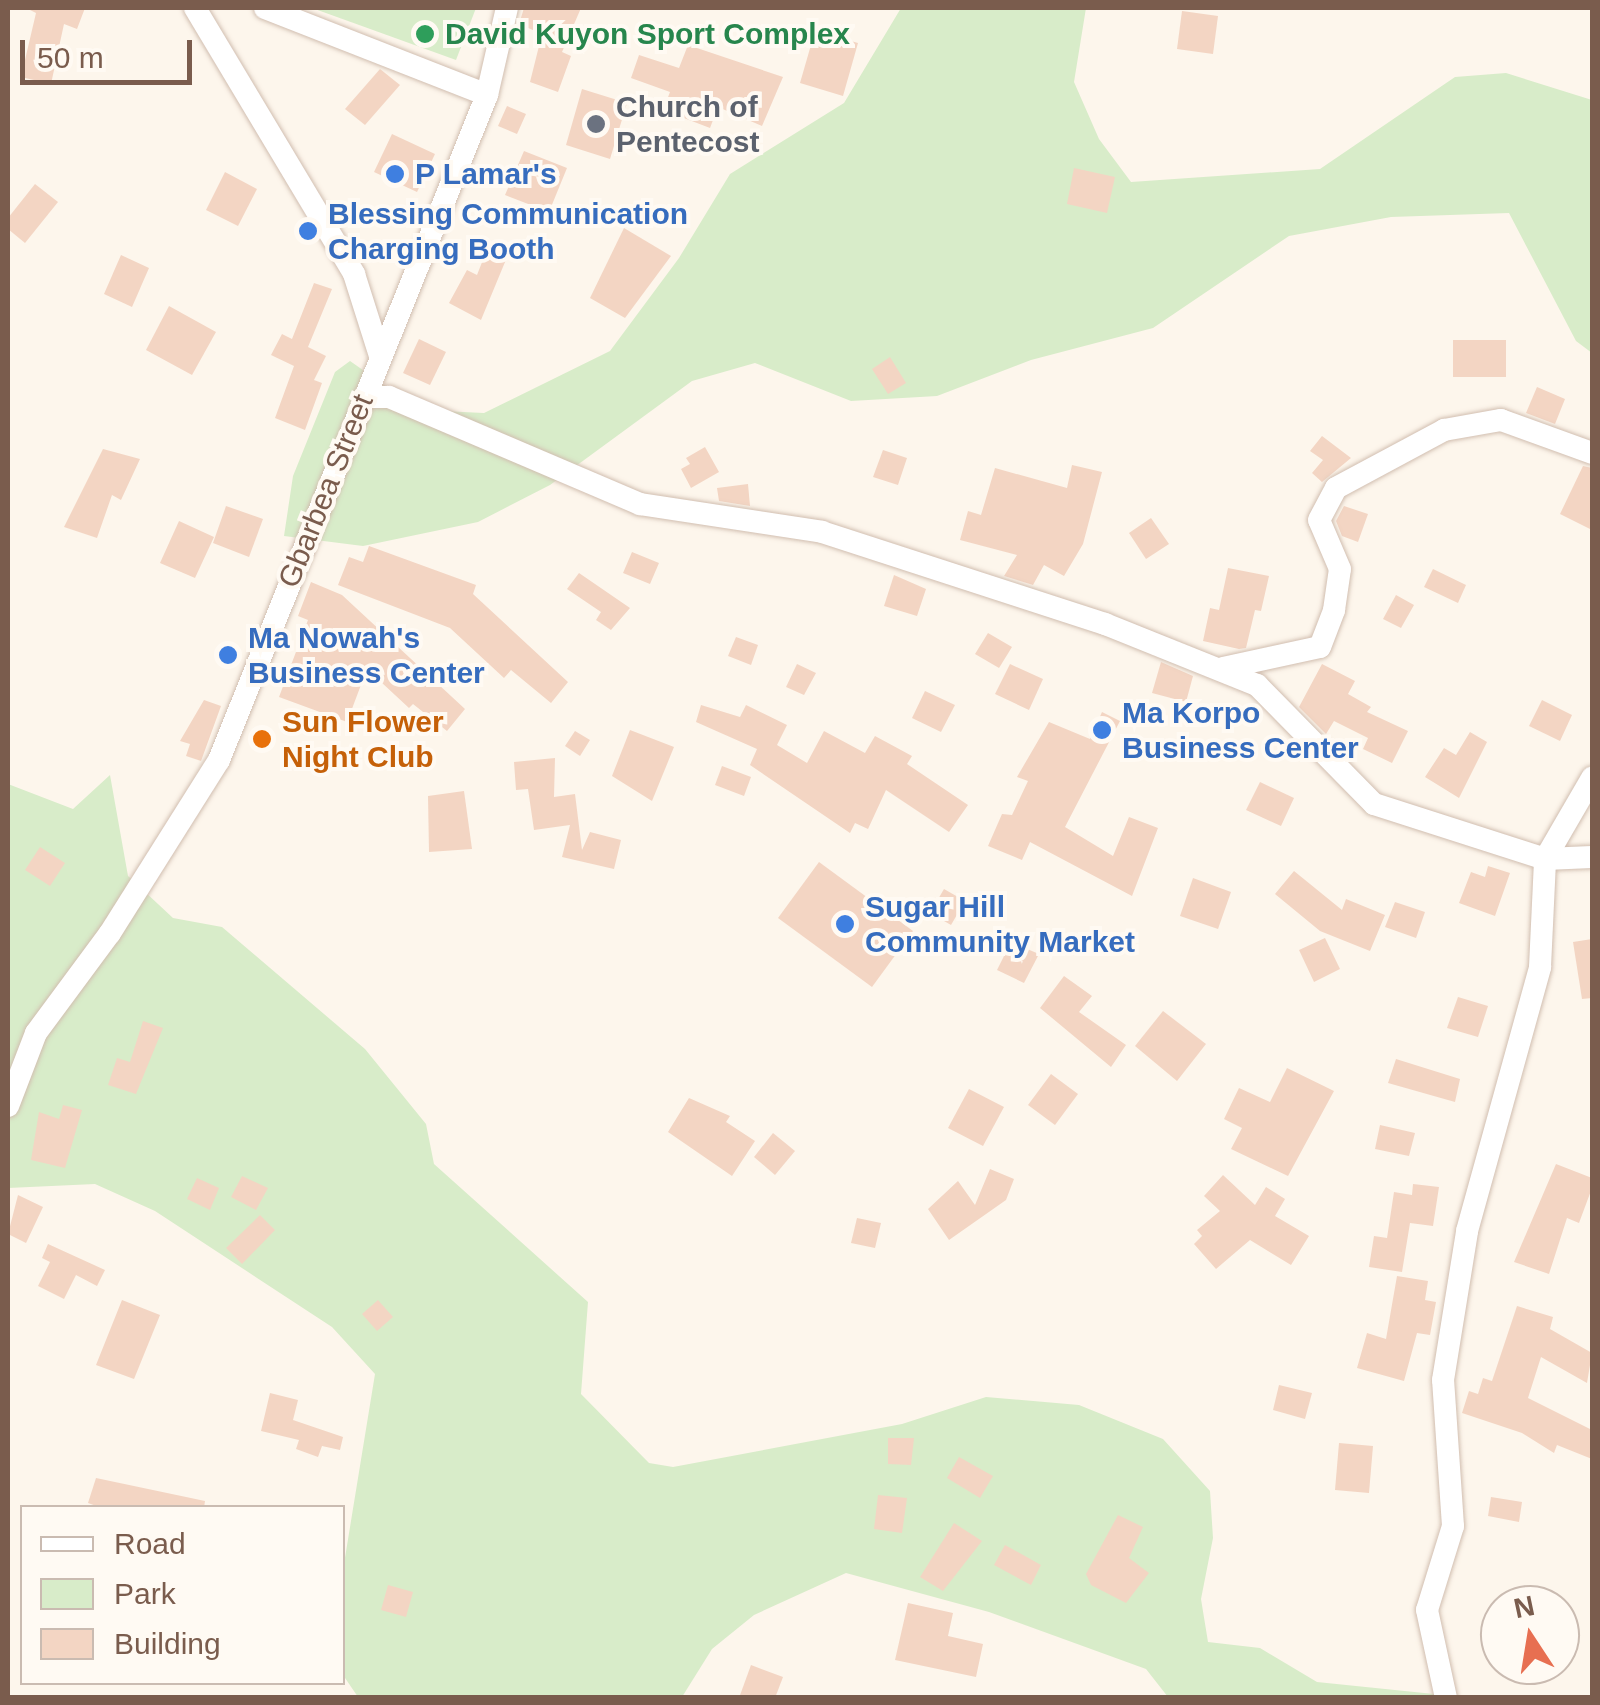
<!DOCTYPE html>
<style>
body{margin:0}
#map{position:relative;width:1600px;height:1705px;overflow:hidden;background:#fdf6ec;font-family:Helvetica,sans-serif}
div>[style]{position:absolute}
.green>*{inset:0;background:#d8ecc9}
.building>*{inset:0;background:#f3d5c3}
.roads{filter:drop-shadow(0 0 2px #d1beb0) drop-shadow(0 0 2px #d1beb0)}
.minor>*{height:22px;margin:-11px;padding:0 11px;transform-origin:11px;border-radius:11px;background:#fff}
.dots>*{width:28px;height:28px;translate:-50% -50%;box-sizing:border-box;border:5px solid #fffaf3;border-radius:50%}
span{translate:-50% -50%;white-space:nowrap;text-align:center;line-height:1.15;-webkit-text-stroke:8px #fffaf3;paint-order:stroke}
.leisure-label{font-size:30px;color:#27864d;font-weight:700}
.left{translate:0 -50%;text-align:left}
.worship-label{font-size:30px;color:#5b616d;font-weight:700}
.shop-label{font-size:30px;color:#366cbe;font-weight:700}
.street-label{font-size:30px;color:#7a5c4d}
.food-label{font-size:30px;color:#c56008;font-weight:700}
.frame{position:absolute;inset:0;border:10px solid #7a5c4d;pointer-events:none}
.legend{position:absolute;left:20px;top:1505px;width:325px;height:180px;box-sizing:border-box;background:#fffaf3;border:2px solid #cabbb1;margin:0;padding:12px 18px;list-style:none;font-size:30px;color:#7a5c4d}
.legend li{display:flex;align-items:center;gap:20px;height:50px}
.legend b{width:50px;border:2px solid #cabbb1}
.north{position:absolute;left:1480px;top:1585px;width:100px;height:100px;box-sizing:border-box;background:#fffaf3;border:2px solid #cabbb1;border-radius:50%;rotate:348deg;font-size:28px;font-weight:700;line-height:40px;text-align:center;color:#7a5c4d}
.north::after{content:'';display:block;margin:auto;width:35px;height:45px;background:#e76f51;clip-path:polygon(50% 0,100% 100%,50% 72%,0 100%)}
.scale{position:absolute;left:20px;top:40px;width:172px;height:45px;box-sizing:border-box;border:5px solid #7a5c4d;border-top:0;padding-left:12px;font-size:30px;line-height:35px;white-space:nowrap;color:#7a5c4d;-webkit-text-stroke:8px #fffaf3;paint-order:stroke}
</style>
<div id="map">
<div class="green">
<div style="clip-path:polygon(312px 8px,476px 8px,456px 60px)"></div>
<div style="clip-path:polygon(901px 8px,1086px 8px,1074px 82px,1099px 139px,1131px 182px,1320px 169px,1455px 77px,1506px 73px,1592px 100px,1592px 353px,1576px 341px,1509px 213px,1391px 217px,1289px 236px,1153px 328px,1031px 360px,937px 396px,851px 401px,755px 363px,692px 381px,550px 485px,478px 522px,363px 546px,284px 536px,293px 476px,335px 372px,350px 361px,420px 410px,484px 413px,610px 351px,679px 258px,730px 174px,844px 103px)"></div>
<div style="clip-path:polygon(110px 775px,128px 876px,173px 918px,222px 927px,365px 1049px,426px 1124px,434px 1164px,588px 1302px,581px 1394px,649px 1463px,673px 1467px,902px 1424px,986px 1397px,1079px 1405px,1163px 1439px,1210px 1491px,1213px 1538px,1201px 1599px,1208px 1642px,1260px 1648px,1317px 1682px,1463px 1697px,1168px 1697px,1146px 1669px,989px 1612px,846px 1573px,754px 1615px,712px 1649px,682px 1697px,358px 1697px,343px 1675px,343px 1570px,375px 1374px,332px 1327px,155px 1211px,95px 1184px,8px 1188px,8px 784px,73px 809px)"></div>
</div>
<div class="building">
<div style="clip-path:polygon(26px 8px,85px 8px,77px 29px,64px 24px,51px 84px,21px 77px,36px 13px)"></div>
<div style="clip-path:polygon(524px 8px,581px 8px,562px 52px,571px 56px,558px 92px,530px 82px,542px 34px,519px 24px)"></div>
<div style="clip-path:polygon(1182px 11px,1218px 16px,1213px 54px,1177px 49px)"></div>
<div style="clip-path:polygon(815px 31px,858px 43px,843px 96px,800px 83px)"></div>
<div style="clip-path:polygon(688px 45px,783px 77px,762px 126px,718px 107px,710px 128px,663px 110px,670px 92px,631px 78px,639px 55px,679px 68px)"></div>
<div style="clip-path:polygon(380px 69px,400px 85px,365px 125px,345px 109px)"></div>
<div style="clip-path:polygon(582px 89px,627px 103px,610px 159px,566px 145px)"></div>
<div style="clip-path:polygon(507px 106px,526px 114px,517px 134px,498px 126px)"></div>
<div style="clip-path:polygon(392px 134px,435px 154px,417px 192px,374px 172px)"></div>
<div style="clip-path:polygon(524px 151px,567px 168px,549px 212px,505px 195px)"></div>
<div style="clip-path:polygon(1074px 168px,1115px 177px,1107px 213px,1067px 204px)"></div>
<div style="clip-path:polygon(225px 172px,257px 189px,238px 226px,206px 210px)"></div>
<div style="clip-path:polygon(35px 184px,58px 202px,25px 243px,8px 229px,8px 218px)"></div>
<div style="clip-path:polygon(624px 228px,671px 256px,625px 318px,590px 298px)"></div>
<div style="clip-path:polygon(490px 242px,510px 250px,481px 320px,449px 303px,467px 270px,477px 275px)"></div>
<div style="clip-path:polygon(121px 255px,149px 268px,132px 307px,104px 294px)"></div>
<div style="clip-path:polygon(314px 283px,332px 289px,308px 347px,326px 356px,314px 380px,322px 383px,305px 430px,275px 418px,294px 366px,271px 355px,282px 334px,292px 339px)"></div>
<div style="clip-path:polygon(169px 306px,216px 332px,192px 375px,146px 350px)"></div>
<div style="clip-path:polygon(419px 339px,446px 352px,430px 385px,403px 373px)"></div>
<div style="clip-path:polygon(1453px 340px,1506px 340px,1506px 377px,1453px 377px)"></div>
<div style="clip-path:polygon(890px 357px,906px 383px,888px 394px,872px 369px)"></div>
<div style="clip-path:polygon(1537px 387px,1565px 399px,1555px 424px,1526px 413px)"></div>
<div style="clip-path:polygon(1322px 436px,1351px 458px,1322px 482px,1312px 473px,1323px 460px,1310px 451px)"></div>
<div style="clip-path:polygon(705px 447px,719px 472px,691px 488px,681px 469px,690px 464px,686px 458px)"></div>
<div style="clip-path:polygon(103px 449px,140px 459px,121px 500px,112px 495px,97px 538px,64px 527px)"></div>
<div style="clip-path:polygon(883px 450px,907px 458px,898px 485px,873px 477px)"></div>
<div style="clip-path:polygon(1072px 465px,1102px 472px,1083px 544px,1064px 576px,1044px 565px,1033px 585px,1004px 576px,1017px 555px,960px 540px,968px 511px,981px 515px,995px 468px,1067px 488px)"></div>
<div style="clip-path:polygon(1583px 466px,1592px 468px,1592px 530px,1560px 514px)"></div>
<div style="clip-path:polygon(748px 484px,750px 506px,719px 501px,717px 488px)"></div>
<div style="clip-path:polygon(226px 506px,263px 519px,249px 557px,213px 543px)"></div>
<div style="clip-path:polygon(1344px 506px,1368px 514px,1358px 542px,1342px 536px,1336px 521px)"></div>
<div style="clip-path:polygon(1151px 518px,1169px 544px,1146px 559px,1129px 533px)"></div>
<div style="clip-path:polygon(179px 521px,214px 537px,195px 578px,160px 563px)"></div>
<div style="clip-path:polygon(369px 546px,476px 585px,473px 594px,568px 682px,551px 703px,511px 670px,504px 678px,450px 628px,338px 585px,349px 557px,363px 562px)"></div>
<div style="clip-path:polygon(632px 552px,659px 563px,650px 584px,623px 573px)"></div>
<div style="clip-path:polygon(1228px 568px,1269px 576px,1261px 611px,1255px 610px,1246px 648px,1239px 649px,1203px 641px,1210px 608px,1219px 610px)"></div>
<div style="clip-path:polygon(1433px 569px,1466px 585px,1458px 603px,1424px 587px)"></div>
<div style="clip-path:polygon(579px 573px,630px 608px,611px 630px,596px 620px,601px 612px,567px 589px)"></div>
<div style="clip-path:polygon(894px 575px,926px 589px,917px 616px,884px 606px)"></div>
<div style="clip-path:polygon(311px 582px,342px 595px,465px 709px,447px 731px,413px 704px,409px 708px,367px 669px,347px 722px,279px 697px,308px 620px,298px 616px)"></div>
<div style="clip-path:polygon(1396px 595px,1414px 605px,1401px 628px,1383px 619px)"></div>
<div style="clip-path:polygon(988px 633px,1012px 647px,999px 668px,975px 654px)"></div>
<div style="clip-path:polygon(736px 637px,758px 645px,751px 665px,728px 656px)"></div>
<div style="clip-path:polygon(1161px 662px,1193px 676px,1186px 702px,1152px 693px)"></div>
<div style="clip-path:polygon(797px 664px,816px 673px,804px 695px,786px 687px)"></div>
<div style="clip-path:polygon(1010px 664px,1043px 679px,1029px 710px,995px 694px)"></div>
<div style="clip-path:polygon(1322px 664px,1355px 681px,1348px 694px,1371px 707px,1367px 712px,1408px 731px,1392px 763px,1363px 749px,1368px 738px,1334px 721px,1326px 734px,1299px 707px)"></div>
<div style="clip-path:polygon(925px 691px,955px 705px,941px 732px,912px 718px)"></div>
<div style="clip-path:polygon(204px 700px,221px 706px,201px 761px,186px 756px,190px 744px,180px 741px)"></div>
<div style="clip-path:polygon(1542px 700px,1572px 715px,1560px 741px,1529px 726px)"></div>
<div style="clip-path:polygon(701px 705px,740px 717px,746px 705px,787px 725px,777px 745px,807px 763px,824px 731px,865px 753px,875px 736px,912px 756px,907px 764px,968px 805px,949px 832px,886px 790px,868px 829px,855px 823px,850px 833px,750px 765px,757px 749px,696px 722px)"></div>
<div style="clip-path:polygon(1102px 712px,1120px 721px,1065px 827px,1113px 856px,1129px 817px,1158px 828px,1132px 896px,1030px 842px,1022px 860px,988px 846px,1002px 814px,1012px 815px,1028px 781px,1017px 777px,1049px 722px,1090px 739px)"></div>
<div style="clip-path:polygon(630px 730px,674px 747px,652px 801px,612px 776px)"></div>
<div style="clip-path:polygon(575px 731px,590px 740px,580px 756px,565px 746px)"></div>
<div style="clip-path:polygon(1470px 732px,1487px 742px,1459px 798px,1425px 777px,1444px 748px,1456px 755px)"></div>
<div style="clip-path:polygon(555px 758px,554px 797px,575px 794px,582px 850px,590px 832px,621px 840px,614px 869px,562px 857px,570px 825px,534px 830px,528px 789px,516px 790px,514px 762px)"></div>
<div style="clip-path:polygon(722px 766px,751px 777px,744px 796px,715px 785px)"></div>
<div style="clip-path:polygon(1260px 782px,1294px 798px,1281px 826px,1246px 810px)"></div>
<div style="clip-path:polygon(464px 791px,472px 849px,429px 852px,428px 796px)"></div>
<div style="clip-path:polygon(40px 847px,65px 863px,50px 886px,25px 870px)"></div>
<div style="clip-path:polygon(819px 862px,913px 931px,872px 987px,778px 918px)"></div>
<div style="clip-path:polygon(1488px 866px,1510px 873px,1495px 916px,1459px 903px,1471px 872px,1485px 877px)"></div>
<div style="clip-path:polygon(1294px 871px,1342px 910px,1346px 899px,1385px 915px,1370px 951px,1320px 931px,1275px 894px)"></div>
<div style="clip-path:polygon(1193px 878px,1231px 892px,1218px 929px,1180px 916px)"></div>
<div style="clip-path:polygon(944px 889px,965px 901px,951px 925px,930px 913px)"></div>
<div style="clip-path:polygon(1395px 902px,1425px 912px,1416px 938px,1385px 927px)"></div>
<div style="clip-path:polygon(1325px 938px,1340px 969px,1314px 982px,1299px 950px)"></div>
<div style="clip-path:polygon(1592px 939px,1592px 998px,1582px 999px,1573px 942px)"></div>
<div style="clip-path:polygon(1011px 942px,1039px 954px,1024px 983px,997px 970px)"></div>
<div style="clip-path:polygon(1064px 976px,1092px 996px,1079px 1012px,1126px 1045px,1111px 1067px,1040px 1008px)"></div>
<div style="clip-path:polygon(1458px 997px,1488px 1006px,1478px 1037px,1447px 1028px)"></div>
<div style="clip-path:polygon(1163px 1011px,1206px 1044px,1177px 1081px,1135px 1046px)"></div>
<div style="clip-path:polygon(143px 1021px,163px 1028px,136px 1094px,108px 1085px,117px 1058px,130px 1062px)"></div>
<div style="clip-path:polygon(1396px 1059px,1460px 1079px,1455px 1102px,1388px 1083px)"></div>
<div style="clip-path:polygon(1287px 1068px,1334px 1091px,1288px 1176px,1231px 1149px,1242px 1128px,1224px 1119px,1239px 1088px,1270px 1102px)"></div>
<div style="clip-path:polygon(1051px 1074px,1078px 1094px,1055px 1125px,1028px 1105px)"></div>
<div style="clip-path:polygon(969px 1089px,1004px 1107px,983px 1146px,948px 1128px)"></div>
<div style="clip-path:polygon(689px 1098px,730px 1116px,726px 1122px,755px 1141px,732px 1176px,668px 1132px)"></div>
<div style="clip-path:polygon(63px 1105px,82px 1110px,65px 1168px,31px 1160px,39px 1112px,59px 1119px)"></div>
<div style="clip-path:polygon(1380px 1125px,1415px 1133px,1409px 1156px,1375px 1149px)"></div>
<div style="clip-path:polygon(773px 1133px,795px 1151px,775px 1175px,754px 1157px)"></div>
<div style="clip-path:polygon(1556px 1164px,1592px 1178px,1592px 1188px,1579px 1223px,1567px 1218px,1549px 1274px,1514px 1262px)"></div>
<div style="clip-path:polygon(990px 1169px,1014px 1179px,1006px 1200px,949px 1240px,928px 1209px,958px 1181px,975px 1205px)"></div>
<div style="clip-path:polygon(1223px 1175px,1255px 1205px,1266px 1187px,1285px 1199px,1275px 1216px,1309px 1236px,1291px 1265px,1250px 1240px,1216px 1269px,1194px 1244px,1202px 1236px,1197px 1230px,1220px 1211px,1204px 1196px)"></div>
<div style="clip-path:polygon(242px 1176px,268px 1188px,256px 1210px,231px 1197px)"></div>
<div style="clip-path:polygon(197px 1178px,219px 1188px,210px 1210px,187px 1199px)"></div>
<div style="clip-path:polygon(1413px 1184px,1439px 1187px,1433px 1226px,1410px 1223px,1402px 1272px,1369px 1267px,1374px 1236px,1387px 1238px,1394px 1192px,1412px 1195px)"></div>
<div style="clip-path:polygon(18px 1195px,43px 1207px,26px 1243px,8px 1234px)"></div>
<div style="clip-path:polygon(260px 1215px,275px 1230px,242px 1264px,226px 1248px)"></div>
<div style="clip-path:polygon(857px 1218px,881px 1223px,875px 1248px,851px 1243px)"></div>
<div style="clip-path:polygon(48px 1244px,105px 1270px,97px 1286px,76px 1275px,64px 1299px,38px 1286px,50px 1262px,42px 1258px)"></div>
<div style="clip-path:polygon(1397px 1276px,1428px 1281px,1425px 1300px,1436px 1302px,1430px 1335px,1417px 1333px,1404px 1381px,1357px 1368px,1367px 1333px,1386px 1339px)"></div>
<div style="clip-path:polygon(122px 1300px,160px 1315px,134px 1379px,96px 1365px)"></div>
<div style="clip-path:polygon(378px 1300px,393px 1317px,377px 1331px,362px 1314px)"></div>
<div style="clip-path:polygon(1517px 1306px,1553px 1317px,1550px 1329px,1592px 1353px,1587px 1383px,1541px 1357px,1528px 1398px,1592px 1430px,1592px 1459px,1557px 1445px,1554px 1453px,1522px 1433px,1462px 1413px,1469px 1391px,1478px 1394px,1483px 1378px,1492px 1381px)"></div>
<div style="clip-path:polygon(1279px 1385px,1312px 1393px,1305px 1419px,1273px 1410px)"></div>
<div style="clip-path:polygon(270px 1393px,298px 1400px,293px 1420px,343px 1437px,340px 1450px,322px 1446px,318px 1457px,296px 1449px,299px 1440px,261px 1431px)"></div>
<div style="clip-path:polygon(888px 1438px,914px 1438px,911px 1465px,888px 1464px)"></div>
<div style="clip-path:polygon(1339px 1443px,1373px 1446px,1369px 1493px,1335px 1490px)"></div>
<div style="clip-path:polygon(959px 1457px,993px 1476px,980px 1498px,947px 1478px)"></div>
<div style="clip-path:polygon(96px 1478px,205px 1501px,204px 1508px,102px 1508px,88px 1503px)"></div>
<div style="clip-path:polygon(878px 1495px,907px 1498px,902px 1533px,874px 1529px)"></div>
<div style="clip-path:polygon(1491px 1497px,1522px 1502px,1519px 1522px,1488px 1516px)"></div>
<div style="clip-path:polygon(1118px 1515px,1143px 1527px,1129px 1558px,1149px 1573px,1126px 1603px,1091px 1585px,1086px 1574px)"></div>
<div style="clip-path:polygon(954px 1523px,982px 1541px,943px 1591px,920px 1577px)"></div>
<div style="clip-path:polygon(1005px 1545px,1041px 1565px,1031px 1585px,994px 1565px)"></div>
<div style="clip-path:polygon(388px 1585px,413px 1592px,406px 1617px,381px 1610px)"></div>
<div style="clip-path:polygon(908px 1603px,953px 1613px,948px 1636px,983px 1644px,976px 1677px,895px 1660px)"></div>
<div style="clip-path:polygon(751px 1665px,783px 1677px,775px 1698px,739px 1698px)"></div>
</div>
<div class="roads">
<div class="minor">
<div style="left:195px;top:8px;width:310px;rotate:59.1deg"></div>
<div style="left:354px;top:274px;width:86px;rotate:72.4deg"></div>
<div style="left:265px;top:8px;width:238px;rotate:21.4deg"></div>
<div style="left:364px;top:397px;width:25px"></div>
<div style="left:389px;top:397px;width:273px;rotate:23.1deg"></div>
<div style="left:640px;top:504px;width:184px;rotate:8.7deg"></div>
<div style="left:822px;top:532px;width:298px;rotate:18deg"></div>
<div style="left:1105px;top:624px;width:164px;rotate:21.9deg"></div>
<div style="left:1257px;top:685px;width:167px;rotate:45.5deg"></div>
<div style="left:1374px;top:804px;width:180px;rotate:17.8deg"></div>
<div style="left:1545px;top:859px;width:47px;rotate:-2.4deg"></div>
<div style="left:1223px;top:668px;width:99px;rotate:-12.2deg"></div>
<div style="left:1320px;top:647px;width:40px;rotate:-69deg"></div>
<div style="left:1334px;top:610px;width:41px;rotate:-81.7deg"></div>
<div style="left:1340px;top:569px;width:53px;rotate:-113.2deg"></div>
<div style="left:1319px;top:520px;width:36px;rotate:-62deg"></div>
<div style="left:1336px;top:488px;width:123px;rotate:-28.2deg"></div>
<div style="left:1444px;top:430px;width:58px;rotate:-10deg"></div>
<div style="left:1501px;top:420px;width:97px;rotate:19.9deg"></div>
<div style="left:8px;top:1106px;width:78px;rotate:-69deg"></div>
<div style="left:36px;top:1033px;width:124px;rotate:-53.5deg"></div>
<div style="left:110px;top:933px;width:204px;rotate:-57.8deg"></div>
<div style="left:219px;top:760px;width:717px;rotate:-68.05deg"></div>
<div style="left:487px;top:95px;width:89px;rotate:-77.1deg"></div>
<div style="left:1446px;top:1698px;width:90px;rotate:-102.2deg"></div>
<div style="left:1427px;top:1610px;width:88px;rotate:-72.8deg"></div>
<div style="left:1453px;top:1526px;width:146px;rotate:-93.9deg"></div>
<div style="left:1443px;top:1380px;width:151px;rotate:-80.8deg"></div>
<div style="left:1467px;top:1231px;width:274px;rotate:-74.5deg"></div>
<div style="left:1540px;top:967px;width:108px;rotate:-87.3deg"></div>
<div style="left:1545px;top:859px;width:94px;rotate:-59.9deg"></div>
</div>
</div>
<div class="dots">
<div style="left:425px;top:34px;background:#2e9e5b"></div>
<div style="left:596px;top:124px;background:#6b7280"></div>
<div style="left:395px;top:174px;background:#3f7fe0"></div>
<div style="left:308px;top:231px;background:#3f7fe0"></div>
<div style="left:228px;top:655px;background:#3f7fe0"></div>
<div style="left:1102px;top:730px;background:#3f7fe0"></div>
<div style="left:262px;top:739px;background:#e8710a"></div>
<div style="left:845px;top:924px;background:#3f7fe0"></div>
</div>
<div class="leisure-label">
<span class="left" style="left:445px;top:34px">David Kuyon Sport Complex</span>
</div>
<div class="worship-label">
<span class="left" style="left:616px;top:124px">Church of<br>Pentecost</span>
</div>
<div class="shop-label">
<span class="left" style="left:415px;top:174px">P Lamar's</span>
<span class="left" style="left:328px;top:231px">Blessing Communication<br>Charging Booth</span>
<span class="left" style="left:248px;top:655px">Ma Nowah's<br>Business Center</span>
<span class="left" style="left:1122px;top:730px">Ma Korpo<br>Business Center</span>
<span class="left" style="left:865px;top:924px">Sugar Hill<br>Community Market</span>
</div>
<div class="street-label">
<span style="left:326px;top:491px;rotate:-68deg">Gbarbea Street</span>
</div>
<div class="food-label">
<span class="left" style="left:282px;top:739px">Sun Flower<br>Night Club</span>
</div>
<div class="frame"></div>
<ul class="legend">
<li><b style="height:12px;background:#fff"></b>Road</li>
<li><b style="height:28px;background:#d8ecc9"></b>Park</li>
<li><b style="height:28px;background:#f3d5c3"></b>Building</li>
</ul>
<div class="north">N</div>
<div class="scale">50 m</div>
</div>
